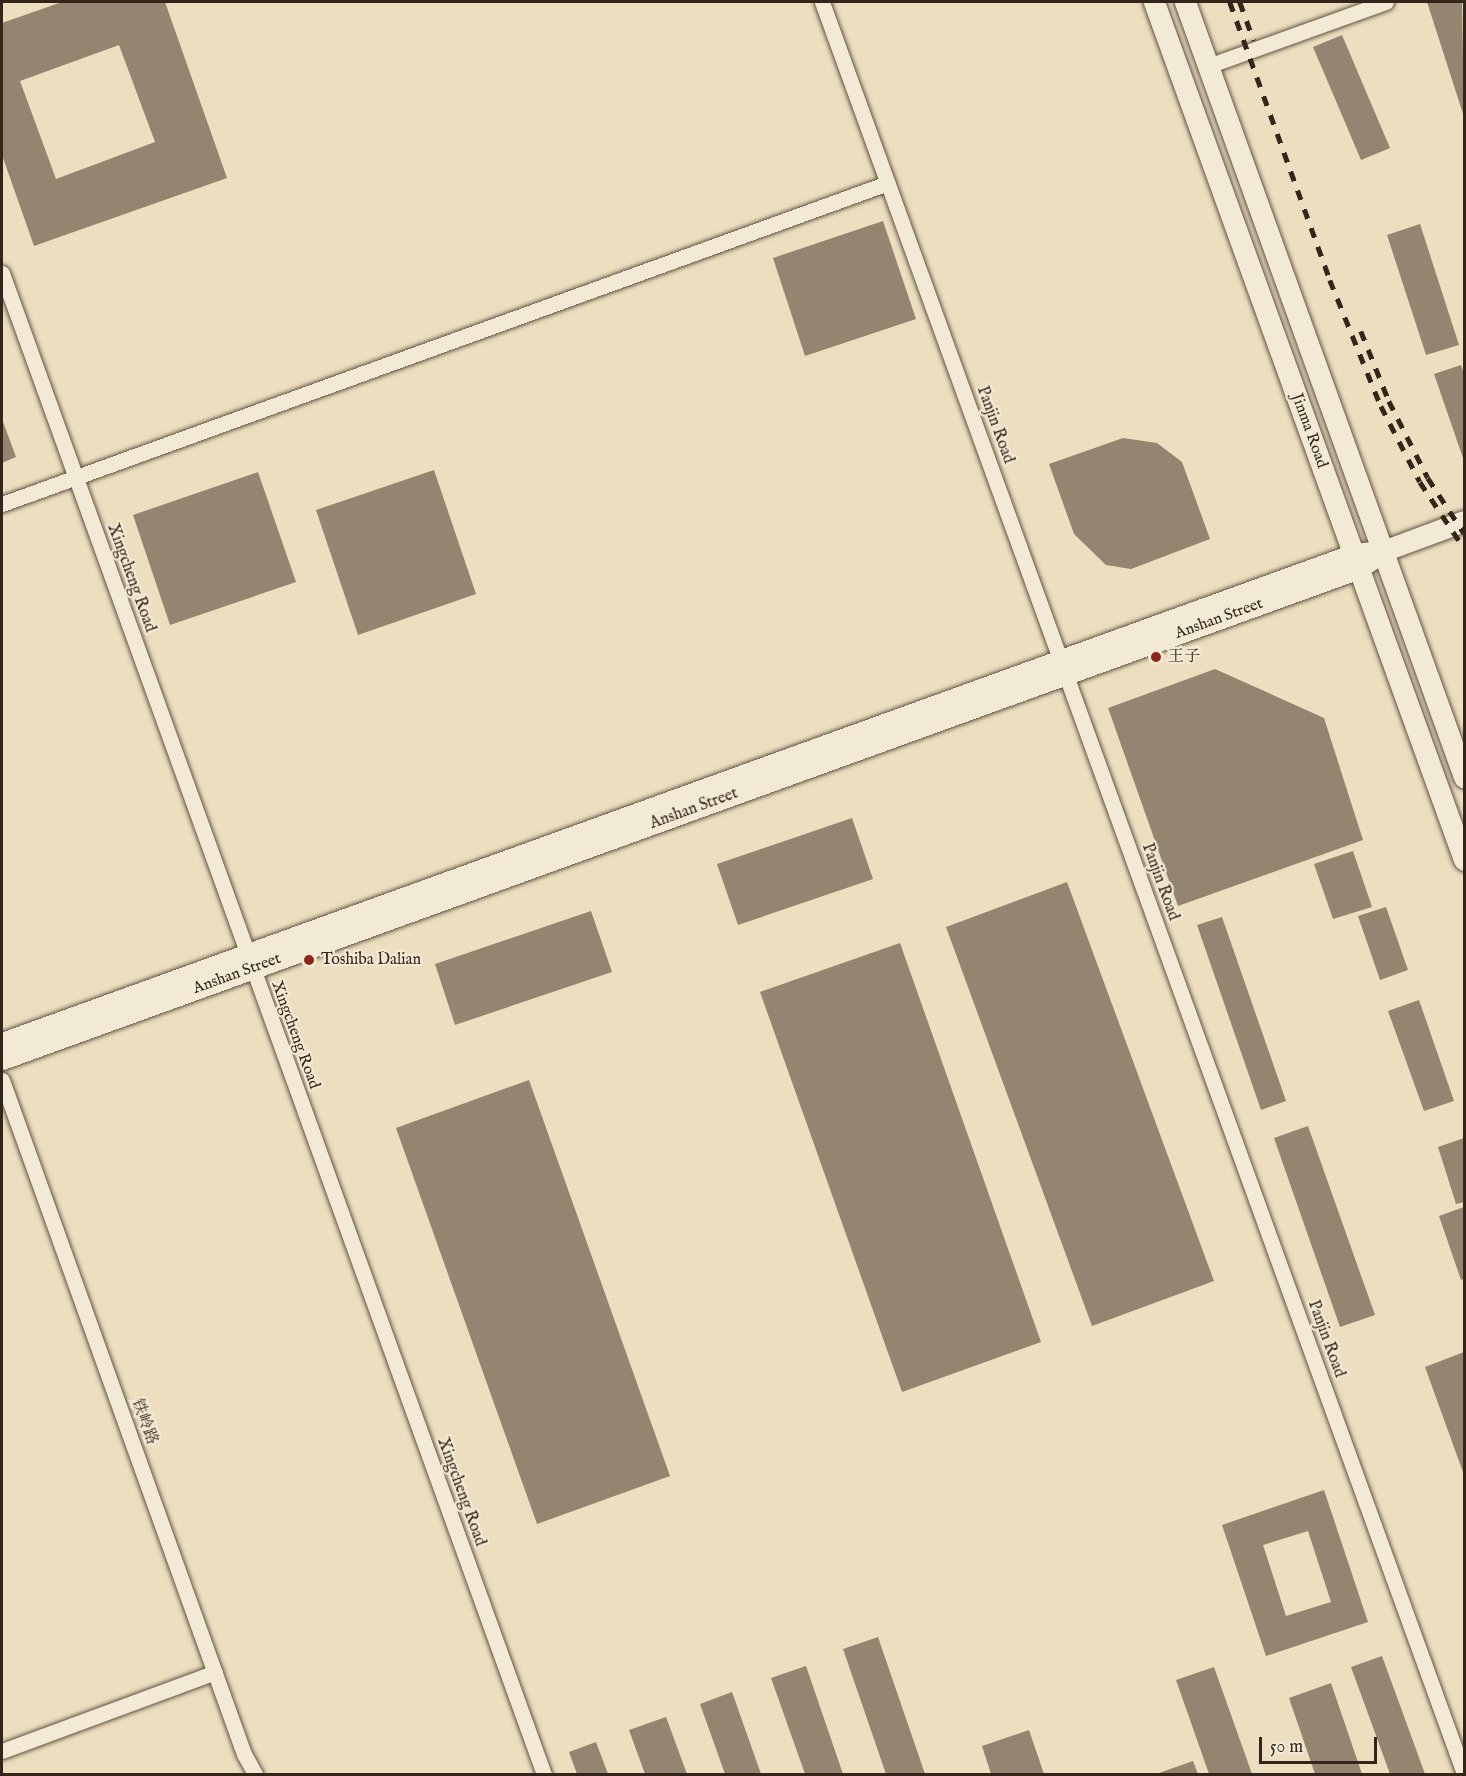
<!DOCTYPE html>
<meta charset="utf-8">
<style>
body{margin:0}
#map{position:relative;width:1466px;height:1776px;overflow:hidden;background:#ecdebf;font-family:"IM FELL English","Noto Serif SC",serif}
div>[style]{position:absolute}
.building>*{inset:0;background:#93856f}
.roads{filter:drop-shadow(0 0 2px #615342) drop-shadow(0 0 2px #615342)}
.street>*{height:15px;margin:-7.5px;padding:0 7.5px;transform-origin:7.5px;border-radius:7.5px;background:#f3ead5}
.secondary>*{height:21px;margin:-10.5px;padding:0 10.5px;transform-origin:10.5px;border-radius:10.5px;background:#f3ead5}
.rail>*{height:4.5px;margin-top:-2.25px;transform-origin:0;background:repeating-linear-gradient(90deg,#332519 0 10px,transparent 0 20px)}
.dots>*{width:16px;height:16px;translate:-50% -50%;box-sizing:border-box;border:3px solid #f3ead5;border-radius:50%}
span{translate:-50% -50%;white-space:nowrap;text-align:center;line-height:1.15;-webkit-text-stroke:4.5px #f3ead5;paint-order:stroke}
.street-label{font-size:16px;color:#332519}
.poi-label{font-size:16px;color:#332519}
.left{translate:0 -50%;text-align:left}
.frame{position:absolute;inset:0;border:3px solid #332519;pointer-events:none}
.scale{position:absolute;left:1259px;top:1737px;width:118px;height:27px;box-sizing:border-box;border:3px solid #332519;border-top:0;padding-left:8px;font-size:18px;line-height:21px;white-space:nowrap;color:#332519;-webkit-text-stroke:4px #f3ead5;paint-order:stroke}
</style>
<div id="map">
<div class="building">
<div style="clip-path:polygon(evenodd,62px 2px,165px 2px,227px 178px,34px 246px,2px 155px,2px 23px,62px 2px,119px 45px,155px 142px,56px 179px,20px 81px,119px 45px)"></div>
<div style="clip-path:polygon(1427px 2px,1462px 2px,1464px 117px)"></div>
<div style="clip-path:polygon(1342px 35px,1390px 148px,1361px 160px,1313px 47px)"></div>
<div style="clip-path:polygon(883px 221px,916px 319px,805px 356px,773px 258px)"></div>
<div style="clip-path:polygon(1420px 224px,1459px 345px,1426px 355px,1387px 235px)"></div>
<div style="clip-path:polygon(1461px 365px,1464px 374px,1464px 461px,1434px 374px)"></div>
<div style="clip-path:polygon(2px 419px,16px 457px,2px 463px)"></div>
<div style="clip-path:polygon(1123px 438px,1157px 443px,1182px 462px,1210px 539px,1131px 569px,1106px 565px,1074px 534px,1049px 464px)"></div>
<div style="clip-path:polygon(434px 470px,476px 594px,358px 635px,316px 510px)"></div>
<div style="clip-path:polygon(258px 472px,296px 582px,170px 625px,133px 515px)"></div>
<div style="clip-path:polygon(1215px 669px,1324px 718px,1363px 840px,1178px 906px,1108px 708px)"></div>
<div style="clip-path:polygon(852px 818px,873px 879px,738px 925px,717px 864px)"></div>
<div style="clip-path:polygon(1353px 851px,1372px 907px,1333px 919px,1314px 864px)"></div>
<div style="clip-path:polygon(1067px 882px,1214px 1281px,1092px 1326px,946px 927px)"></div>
<div style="clip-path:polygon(1386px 907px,1408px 970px,1380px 980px,1358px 916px)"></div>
<div style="clip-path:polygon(591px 911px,612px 972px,455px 1025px,435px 964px)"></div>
<div style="clip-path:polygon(1222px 917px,1286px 1101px,1261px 1110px,1197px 925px)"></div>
<div style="clip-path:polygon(900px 943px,1041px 1342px,902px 1392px,760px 992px)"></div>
<div style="clip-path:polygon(1419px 1000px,1454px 1101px,1424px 1111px,1388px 1011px)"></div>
<div style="clip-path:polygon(529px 1080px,670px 1476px,537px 1524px,396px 1128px)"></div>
<div style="clip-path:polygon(1308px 1126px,1375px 1315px,1340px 1327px,1274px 1138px)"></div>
<div style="clip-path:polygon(1464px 1138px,1464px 1202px,1456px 1204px,1438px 1147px)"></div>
<div style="clip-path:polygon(1464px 1207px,1464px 1279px,1461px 1280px,1439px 1216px)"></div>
<div style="clip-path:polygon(1464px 1352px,1464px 1475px,1425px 1367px)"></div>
<div style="clip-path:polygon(evenodd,1324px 1490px,1368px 1622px,1266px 1656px,1222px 1525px,1324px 1490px,1308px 1531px,1331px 1602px,1286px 1616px,1263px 1545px,1308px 1531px)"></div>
<div style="clip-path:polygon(878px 1637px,925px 1774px,886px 1774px,843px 1649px)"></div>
<div style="clip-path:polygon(1382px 1656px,1425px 1774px,1390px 1774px,1351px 1667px)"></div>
<div style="clip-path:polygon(806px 1666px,843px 1774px,805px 1774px,771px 1678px)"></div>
<div style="clip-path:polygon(1214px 1667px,1252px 1774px,1209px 1774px,1176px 1680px)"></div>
<div style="clip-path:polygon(1331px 1683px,1362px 1774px,1315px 1774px,1289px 1698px)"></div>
<div style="clip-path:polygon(732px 1692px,761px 1774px,725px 1774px,700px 1704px)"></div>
<div style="clip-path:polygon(666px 1717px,687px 1774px,645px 1774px,629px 1730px)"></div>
<div style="clip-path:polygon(1029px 1730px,1044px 1774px,991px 1774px,982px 1746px)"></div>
<div style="clip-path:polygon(596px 1742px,608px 1774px,577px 1774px,569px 1752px)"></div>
<div style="clip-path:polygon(1193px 1761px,1198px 1774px,1156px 1774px)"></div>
</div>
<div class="roads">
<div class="street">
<div style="left:822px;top:2px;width:1885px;rotate:70.08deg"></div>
<div style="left:1208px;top:66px;width:189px;rotate:-19.8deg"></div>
<div style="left:2px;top:273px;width:1596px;rotate:70.15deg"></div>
<div style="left:2px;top:504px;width:942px;rotate:-19.92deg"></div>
<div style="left:2px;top:1080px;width:716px;rotate:70.25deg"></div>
<div style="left:244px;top:1754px;width:23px;rotate:61deg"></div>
<div style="left:2px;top:1751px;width:227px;rotate:-20.3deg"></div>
</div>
<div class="secondary">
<div style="left:1154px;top:2px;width:912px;rotate:70.13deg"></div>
<div style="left:1185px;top:2px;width:824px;rotate:70.2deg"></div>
<div style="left:2px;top:1043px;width:1438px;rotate:-19.88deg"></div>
<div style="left:1354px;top:554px;width:29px;rotate:-6deg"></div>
<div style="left:1383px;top:551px;width:86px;rotate:-20.3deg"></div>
<div style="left:2px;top:1059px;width:1443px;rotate:-19.89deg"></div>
<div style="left:1359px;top:568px;width:29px;rotate:-35deg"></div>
</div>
</div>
<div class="rail">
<div style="left:1230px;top:2px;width:295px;rotate:70.2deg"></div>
<div style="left:1330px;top:280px;width:136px;rotate:68deg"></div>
<div style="left:1381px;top:406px;width:85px;rotate:62.8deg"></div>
<div style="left:1420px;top:482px;width:79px;rotate:56.3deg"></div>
<div style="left:1240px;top:2px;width:41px;rotate:70.3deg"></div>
<div style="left:1361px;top:331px;width:75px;rotate:68.2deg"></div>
<div style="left:1389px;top:401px;width:86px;rotate:63.1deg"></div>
<div style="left:1428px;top:478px;width:66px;rotate:56.8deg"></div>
</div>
<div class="dots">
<div style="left:1156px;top:657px;background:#8f2418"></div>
<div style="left:309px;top:960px;background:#8f2418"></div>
</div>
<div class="street-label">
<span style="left:995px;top:425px;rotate:70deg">Panjin Road</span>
<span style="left:1309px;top:431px;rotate:70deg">Jinma Road</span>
<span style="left:131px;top:578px;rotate:70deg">Xingcheng Road</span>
<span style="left:1219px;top:619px;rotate:-20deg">Anshan Street</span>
<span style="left:694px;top:809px;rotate:-20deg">Anshan Street</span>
<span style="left:1160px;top:882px;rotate:70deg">Panjin Road</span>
<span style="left:237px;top:974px;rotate:-20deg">Anshan Street</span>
<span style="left:295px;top:1035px;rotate:70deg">Xingcheng Road</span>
<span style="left:1326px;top:1339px;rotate:70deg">Panjin Road</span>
<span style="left:144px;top:1422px;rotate:70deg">铁岭路</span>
<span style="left:461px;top:1492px;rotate:70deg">Xingcheng Road</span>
</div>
<div class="poi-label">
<span class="left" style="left:1168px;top:657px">王子</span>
<span class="left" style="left:321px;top:960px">Toshiba Dalian</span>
</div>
<div class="frame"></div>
<div class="scale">50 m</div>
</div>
